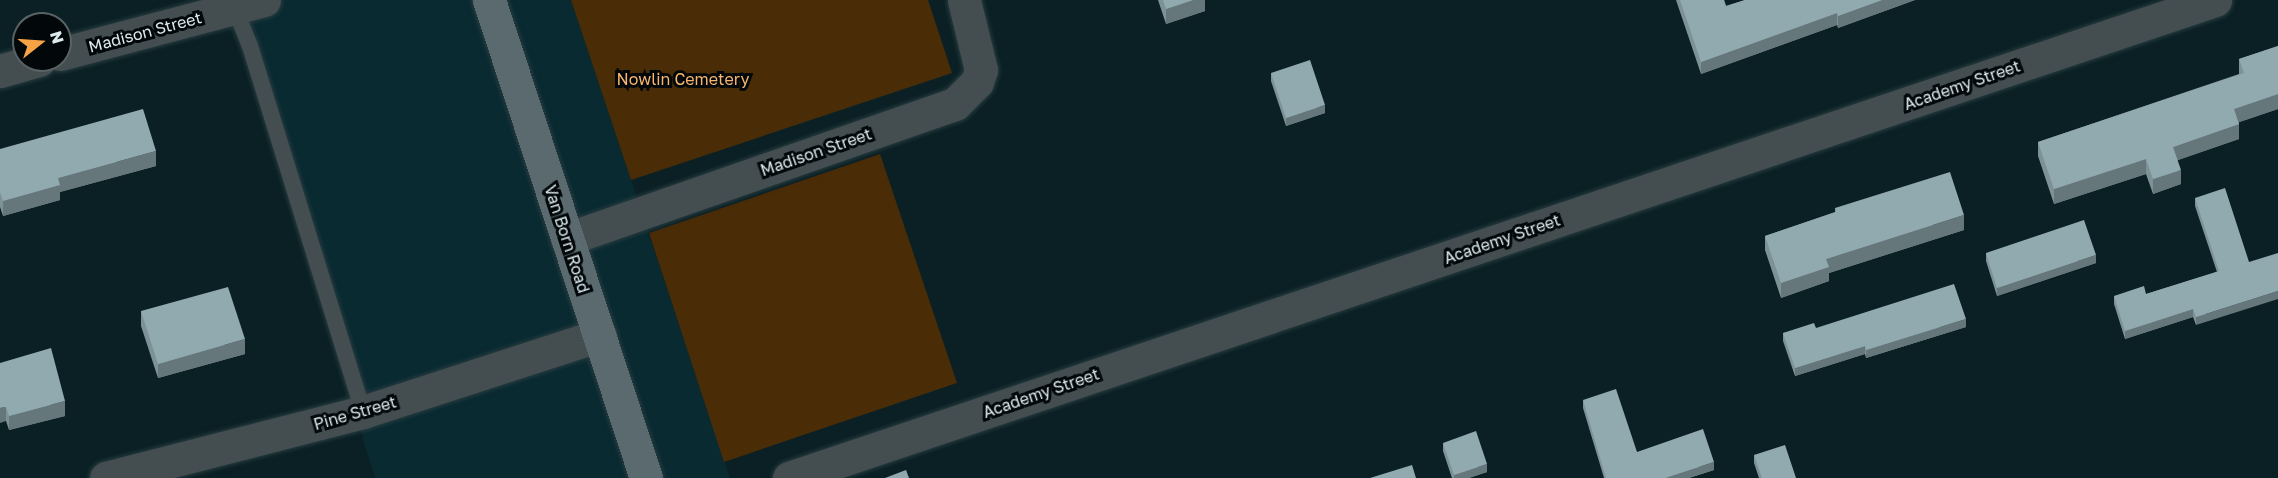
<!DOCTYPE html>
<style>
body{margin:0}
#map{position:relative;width:2278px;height:478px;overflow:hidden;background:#0a2024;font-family:"Golos Text",sans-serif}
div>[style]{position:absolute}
.built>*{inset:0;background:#092a31}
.green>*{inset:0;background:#4a2c07}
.roads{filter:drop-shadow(0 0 2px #283c40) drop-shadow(0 0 2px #283c40)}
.service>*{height:16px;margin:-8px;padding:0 8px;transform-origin:8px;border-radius:8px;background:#444e50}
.minor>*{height:33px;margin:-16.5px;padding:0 16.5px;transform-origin:16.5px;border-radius:16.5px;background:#444e50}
.secondary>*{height:33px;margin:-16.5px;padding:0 16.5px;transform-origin:16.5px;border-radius:16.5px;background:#5b6a6e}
.wall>*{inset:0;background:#7d9297}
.shaded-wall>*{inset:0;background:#66777b}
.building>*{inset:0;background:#91aab0}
span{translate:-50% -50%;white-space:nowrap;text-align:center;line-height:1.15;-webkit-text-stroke:6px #02080a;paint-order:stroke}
.street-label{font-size:16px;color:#ddeaee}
.park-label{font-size:16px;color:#fab670}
.north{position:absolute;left:12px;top:12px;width:60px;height:60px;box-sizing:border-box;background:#02080a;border:2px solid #5a6265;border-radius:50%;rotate:73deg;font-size:16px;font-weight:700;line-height:24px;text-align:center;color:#ddeaee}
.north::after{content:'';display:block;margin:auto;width:21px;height:27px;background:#f5a345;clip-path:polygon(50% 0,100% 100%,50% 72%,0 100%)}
</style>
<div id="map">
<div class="built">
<div style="clip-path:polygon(227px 0,571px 0,730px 478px,375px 478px)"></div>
</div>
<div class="green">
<div style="clip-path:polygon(571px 0,928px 0,952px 73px,631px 180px)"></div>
<div style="clip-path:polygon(880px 154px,957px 383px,724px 462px,649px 233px)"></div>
</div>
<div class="roads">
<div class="service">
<div style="left:233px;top:4px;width:45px;rotate:68deg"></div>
<div style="left:250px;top:46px;width:383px;rotate:72.8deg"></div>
</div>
<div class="minor">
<div style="left:60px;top:54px;width:211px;rotate:-14.8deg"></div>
<div style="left:0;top:71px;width:41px;rotate:-15.8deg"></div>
<div style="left:567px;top:239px;width:411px;rotate:-19.2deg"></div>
<div style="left:955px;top:104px;width:31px;rotate:-45deg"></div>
<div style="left:977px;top:82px;width:13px;rotate:-72deg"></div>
<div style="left:981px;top:70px;width:72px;rotate:-103.7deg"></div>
<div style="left:106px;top:478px;width:265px;rotate:-14.4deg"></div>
<div style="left:363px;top:412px;width:249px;rotate:-18deg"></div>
<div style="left:789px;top:478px;width:1504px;rotate:-18.53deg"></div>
</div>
<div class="secondary">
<div style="left:489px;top:0;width:503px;rotate:71.82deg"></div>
</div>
</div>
<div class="wall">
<div style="clip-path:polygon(1158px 0,1205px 0,1205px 11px,1166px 24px)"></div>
<div style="clip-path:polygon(1676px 0,1724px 0,1726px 6px,1745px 0,1915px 0,1838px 28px,1837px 25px,1701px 74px)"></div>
<div style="clip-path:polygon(2278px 46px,2278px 109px,2239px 122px,2239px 139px,2177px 160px,2181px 184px,2153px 194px,2146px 174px,2054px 204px,2038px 156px,2038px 142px,2239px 74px,2239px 59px)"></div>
<div style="clip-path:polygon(1271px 73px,1325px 113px,1286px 126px,1271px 81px)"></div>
<div style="clip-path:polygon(0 149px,156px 166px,60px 192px,60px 200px,3px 216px,0 207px)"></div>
<div style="clip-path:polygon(2195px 198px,2249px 262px,2196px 325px,2193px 317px,2125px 339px,2114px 304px,2114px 296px,2146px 294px,2217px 272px,2195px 206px)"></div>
<div style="clip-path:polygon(1835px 208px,1964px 230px,1829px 273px,1829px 281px,1781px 298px,1765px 250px,1765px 236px,1835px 212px)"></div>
<div style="clip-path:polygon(1986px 253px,2096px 263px,1997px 296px,1986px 261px)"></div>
<div style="clip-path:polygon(141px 311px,245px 354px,158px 378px,141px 326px)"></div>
<div style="clip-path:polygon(1966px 327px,1866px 358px,1865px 354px,1795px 376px,1783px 341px,1783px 333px,1816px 328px)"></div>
<div style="clip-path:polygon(0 363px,65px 416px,9px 430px,6px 421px)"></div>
<div style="clip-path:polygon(1583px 400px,1637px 452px,1714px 470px,1689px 478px,1604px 478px,1583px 408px)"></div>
<div style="clip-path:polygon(1443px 443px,1487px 472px,1469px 478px,1452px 478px,1443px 451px)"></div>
<div style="clip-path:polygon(1754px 455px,1796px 478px,1759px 478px,1754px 463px)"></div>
</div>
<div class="shaded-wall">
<div style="clip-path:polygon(1193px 0,1205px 0,1205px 11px,1166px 24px,1166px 9px)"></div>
<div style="clip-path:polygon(1882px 0,1915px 0,1838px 28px,1838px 16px)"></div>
<div style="clip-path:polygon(1837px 13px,1837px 25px,1701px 74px,1701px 62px)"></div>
<div style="clip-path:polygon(2278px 94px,2278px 109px,2234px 124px,2234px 109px)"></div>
<div style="clip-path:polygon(1325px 105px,1325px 113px,1286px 126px,1286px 118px)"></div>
<div style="clip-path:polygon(2239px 124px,2239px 139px,2173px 162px,2173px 147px)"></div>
<div style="clip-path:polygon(156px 151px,156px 166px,60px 192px,60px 200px,3px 216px,3px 201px,58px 178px)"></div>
<div style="clip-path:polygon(2146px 159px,2146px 174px,2054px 204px,2054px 189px)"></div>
<div style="clip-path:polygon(2181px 170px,2181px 184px,2153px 194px,2153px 179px)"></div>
<div style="clip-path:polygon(1964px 215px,1964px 230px,1829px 273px,1829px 281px,1781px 298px,1781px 283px,1826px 259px)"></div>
<div style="clip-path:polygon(2096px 255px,2096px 263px,1997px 296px,1997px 288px)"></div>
<div style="clip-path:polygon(2278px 291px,2278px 299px,2196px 325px,2196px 317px)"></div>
<div style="clip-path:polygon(2193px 309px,2193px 317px,2125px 339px,2125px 331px)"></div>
<div style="clip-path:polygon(1966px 319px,1966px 327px,1866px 358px,1866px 350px)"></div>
<div style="clip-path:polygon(245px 339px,245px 354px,158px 378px,158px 364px)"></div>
<div style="clip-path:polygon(1865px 346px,1865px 354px,1795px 376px,1795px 368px)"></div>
<div style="clip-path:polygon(65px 401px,65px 416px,9px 430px,9px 416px)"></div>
<div style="clip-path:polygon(6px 407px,6px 421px,0 423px,0 408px)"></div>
<div style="clip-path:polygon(1714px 462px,1714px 470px,1689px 478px,1665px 478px)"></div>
<div style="clip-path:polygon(1487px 464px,1487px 472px,1469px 478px,1454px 478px,1454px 475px)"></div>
</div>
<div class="building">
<div style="clip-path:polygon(1163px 0,1193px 0,1166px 9px)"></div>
<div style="clip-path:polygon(1680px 0,1724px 0,1726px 6px,1745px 0,1882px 0,1838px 16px,1837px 13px,1701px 62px)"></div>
<div style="clip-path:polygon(2278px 46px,2278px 94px,2234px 109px,2239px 124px,2173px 147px,2181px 170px,2153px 179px,2146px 159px,2054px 189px,2038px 142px,2244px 73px,2239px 59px)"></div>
<div style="clip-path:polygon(1310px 60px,1325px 105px,1286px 118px,1271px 73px)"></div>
<div style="clip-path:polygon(143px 109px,156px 151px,58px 178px,60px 185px,3px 201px,0 192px,0 149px)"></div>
<div style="clip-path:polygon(1950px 172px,1964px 215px,1826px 259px,1829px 267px,1781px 283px,1765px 236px,1836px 212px,1835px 208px)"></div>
<div style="clip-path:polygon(2225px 188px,2249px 262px,2278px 253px,2278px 291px,2196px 317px,2193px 309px,2125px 331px,2114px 296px,2144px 286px,2146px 294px,2219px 271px,2195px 198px)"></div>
<div style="clip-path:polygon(2084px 220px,2096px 255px,1997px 288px,1986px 253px)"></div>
<div style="clip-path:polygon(1954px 284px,1966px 319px,1866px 350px,1865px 346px,1795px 368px,1783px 333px,1814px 323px,1816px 328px)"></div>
<div style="clip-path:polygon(228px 287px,245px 339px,158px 364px,141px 311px)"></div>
<div style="clip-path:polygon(51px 348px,65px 401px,9px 416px,6px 407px,0 408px,0 363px)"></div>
<div style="clip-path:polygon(1616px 389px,1637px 452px,1703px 429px,1714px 462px,1665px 478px,1606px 478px,1583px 400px)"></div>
<div style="clip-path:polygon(1476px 431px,1487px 464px,1454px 475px,1443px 443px)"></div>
<div style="clip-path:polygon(1785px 445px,1796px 478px,1762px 478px,1754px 455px)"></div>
<div style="clip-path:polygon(1412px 465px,1416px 478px,1370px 478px)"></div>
<div style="clip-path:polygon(906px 470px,909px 478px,885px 478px)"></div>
</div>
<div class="street-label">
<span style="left:145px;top:32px;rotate:-15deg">Madison Street</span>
<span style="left:1962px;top:85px;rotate:-19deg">Academy Street</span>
<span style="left:816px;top:152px;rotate:-19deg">Madison Street</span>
<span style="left:567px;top:239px;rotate:72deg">Van Born Road</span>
<span style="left:1502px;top:239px;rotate:-19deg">Academy Street</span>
<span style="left:1041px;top:393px;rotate:-19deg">Academy Street</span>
<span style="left:355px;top:413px;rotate:-16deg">Pine Street</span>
</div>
<div class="park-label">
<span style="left:683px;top:79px">Nowlin Cemetery</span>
</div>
<div class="north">N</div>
</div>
